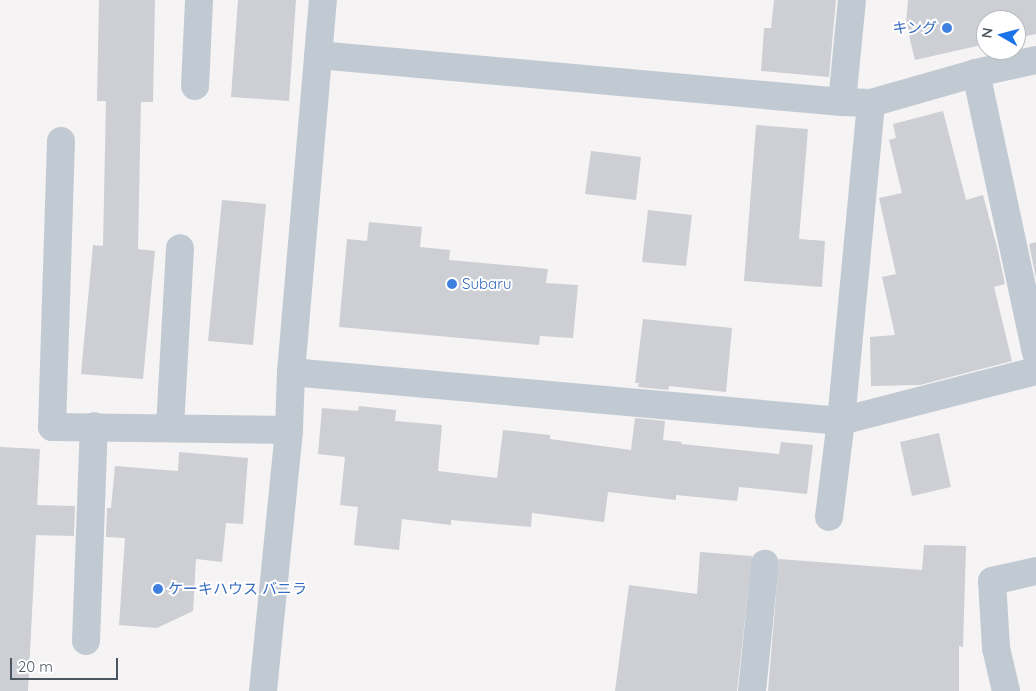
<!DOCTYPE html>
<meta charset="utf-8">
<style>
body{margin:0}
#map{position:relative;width:1036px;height:691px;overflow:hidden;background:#f5f3f3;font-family:Quicksand,"Noto Sans JP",sans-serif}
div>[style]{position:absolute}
.building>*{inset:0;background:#cdcfd5}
.minor>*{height:28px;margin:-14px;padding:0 14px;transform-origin:14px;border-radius:14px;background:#c1cad2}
.dots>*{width:14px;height:14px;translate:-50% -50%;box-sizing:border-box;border:2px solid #fff;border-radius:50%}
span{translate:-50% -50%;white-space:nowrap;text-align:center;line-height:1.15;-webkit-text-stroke:4px #fff;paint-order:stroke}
.shop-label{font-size:15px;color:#366cbe}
.right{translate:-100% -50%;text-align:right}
.left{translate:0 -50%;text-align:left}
.north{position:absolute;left:976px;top:10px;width:50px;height:50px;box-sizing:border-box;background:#fff;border:1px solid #b7bbc0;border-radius:50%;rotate:278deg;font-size:14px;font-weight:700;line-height:20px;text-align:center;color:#4a5661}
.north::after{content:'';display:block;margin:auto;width:18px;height:22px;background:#1a73e8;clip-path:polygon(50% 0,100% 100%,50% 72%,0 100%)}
.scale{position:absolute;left:10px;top:658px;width:108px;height:22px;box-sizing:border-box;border:2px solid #4a5661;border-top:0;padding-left:6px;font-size:15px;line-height:18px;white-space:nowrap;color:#4a5661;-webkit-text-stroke:4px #fff;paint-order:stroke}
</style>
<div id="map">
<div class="building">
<div style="clip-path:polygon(99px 0,155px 0,153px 102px,141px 102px,138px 249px,155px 251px,143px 379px,81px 374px,93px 245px,103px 246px,106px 101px,97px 101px)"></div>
<div style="clip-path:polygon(238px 0,296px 0,289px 101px,231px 97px)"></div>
<div style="clip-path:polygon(774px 0,836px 0,829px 77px,761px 71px,764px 28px,771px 28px)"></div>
<div style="clip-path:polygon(908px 0,1036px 0,1036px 34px,1016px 38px,1016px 20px,986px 20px,986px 44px,915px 60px,906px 23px)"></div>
<div style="clip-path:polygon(943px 111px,966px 200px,983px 195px,998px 251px,1005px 284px,994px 287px,1012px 361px,920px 385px,871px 386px,870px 337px,895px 335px,882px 277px,896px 274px,879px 198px,902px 193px,889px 140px,896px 138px,893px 124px)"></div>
<div style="clip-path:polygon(756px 125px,808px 129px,799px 239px,825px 241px,822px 287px,744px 281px)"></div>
<div style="clip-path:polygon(591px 151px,641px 157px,636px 200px,585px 194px)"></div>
<div style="clip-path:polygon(222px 200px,266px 204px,253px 345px,208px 341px)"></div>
<div style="clip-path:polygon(648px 210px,692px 215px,686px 266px,642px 262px)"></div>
<div style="clip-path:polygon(369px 222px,422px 227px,420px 247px,450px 250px,449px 260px,548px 269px,546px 283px,578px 285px,573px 338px,540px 336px,539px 345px,339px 327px,347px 239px,367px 241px)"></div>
<div style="clip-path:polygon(1036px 242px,1036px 278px,1029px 244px)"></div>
<div style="clip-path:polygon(643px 319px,732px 328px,726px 392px,669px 386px,668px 390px,638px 387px,639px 383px,635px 383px)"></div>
<div style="clip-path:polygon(359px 406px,396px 410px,395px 421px,442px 425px,438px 471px,497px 478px,503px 430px,550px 435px,550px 439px,631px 450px,635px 418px,665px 421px,663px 440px,682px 442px,681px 444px,779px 454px,781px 442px,813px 445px,807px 494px,739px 487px,737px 501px,676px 495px,676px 500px,608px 492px,604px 522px,532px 513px,531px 527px,451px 520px,451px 525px,402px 519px,399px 550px,354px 545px,358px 507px,340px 505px,345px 457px,318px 454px,322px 408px,358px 411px)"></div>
<div style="clip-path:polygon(939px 433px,951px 487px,912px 496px,900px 442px)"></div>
<div style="clip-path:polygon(0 447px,40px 449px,37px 505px,75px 506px,74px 536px,36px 535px,28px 691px,0 691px)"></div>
<div style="clip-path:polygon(179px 452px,248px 458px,243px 524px,226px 523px,222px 562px,196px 559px,193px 611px,157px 628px,119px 625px,125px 538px,106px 537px,107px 508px,111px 508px,115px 466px,178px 471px)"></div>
<div style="clip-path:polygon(924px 545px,966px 546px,963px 647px,959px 646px,959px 691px,768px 691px,779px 559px,922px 570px)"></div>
<div style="clip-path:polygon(700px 552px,752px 556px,737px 691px,615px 691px,629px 585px,697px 594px)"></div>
</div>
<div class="minor">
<div style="left:318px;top:55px;width:526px;rotate:5.13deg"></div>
<div style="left:842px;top:102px;width:29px;rotate:2deg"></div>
<div style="left:871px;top:103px;width:109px;rotate:-15.9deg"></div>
<div style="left:976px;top:73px;width:61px;rotate:-12.2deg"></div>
<div style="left:976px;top:73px;width:286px;rotate:77.9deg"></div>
<div style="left:195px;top:86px;width:86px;rotate:-87.3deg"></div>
<div style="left:842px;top:102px;width:102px;rotate:-84.4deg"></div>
<div style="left:61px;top:141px;width:286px;rotate:91.8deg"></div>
<div style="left:52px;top:427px;width:237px;rotate:0.7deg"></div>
<div style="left:291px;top:372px;width:552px;rotate:5.09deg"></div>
<div style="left:841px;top:421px;width:201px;rotate:-14.4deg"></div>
<div style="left:170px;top:427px;width:179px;rotate:-86.8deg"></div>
<div style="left:829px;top:517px;width:97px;rotate:-82.9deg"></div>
<div style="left:841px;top:421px;width:319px;rotate:-84.6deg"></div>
<div style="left:86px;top:641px;width:215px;rotate:-87.9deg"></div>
<div style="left:263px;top:691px;width:262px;rotate:-84.3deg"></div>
<div style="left:289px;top:430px;width:58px;rotate:-88deg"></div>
<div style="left:291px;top:372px;width:373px;rotate:-85.1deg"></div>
<div style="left:752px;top:691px;width:128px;rotate:-84.2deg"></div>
<div style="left:1006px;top:691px;width:44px;rotate:-103.1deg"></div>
<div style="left:996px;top:648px;width:67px;rotate:-93.4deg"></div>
<div style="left:992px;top:581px;width:45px;rotate:-12.8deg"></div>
</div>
<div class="dots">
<div style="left:947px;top:28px;background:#3f7fe0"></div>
<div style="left:452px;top:284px;background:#3f7fe0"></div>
<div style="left:158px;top:589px;background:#3f7fe0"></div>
</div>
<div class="shop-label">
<span class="right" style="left:937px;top:28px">キング</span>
<span class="left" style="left:462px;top:284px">Subaru</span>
<span class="left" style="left:168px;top:589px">ケーキハウス バニラ</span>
</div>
<div class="north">N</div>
<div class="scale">20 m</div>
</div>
